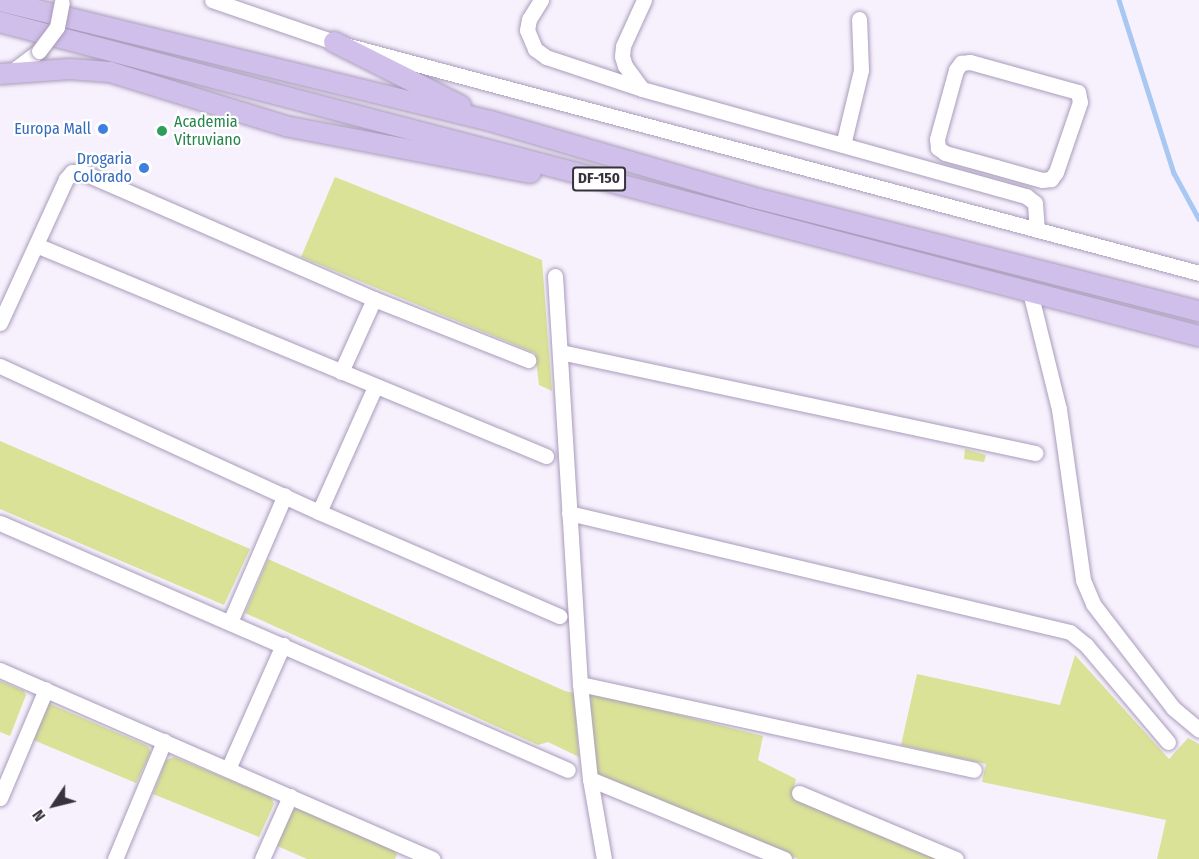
<!DOCTYPE html>
<style>
body{margin:0}
#map{position:relative;width:1199px;height:859px;overflow:hidden;background:#f7f1fe;font-family:"Fira Sans Condensed",sans-serif}
div>[style]{position:absolute}
.green>*{inset:0;background:#dae297}
.stream>*{height:4.5px;margin:-2.25px;padding:0 2.25px;transform-origin:2.25px;border-radius:2.25px;background:#a8c7f1}
.roads{filter:drop-shadow(0 0 2px #a99cba) drop-shadow(0 0 2px #a99cba)}
.minor>*{height:15px;margin:-7.5px;padding:0 7.5px;transform-origin:7.5px;border-radius:7.5px;background:#fff}
.major>*{height:20px;margin:-10px;padding:0 10px;transform-origin:10px;border-radius:10px;background:#d1bfeb}
.bridges{filter:drop-shadow(0 0 2px #a99cba) drop-shadow(0 0 2px #a99cba)}
.minor-bridge>*{height:15px;margin:-7.5px;padding:0 7.5px;transform-origin:7.5px;border-radius:7.5px;background:#fff}
.dots>*{width:16px;height:16px;translate:-50% -50%;box-sizing:border-box;border:3px solid #fff;border-radius:50%}
span{translate:-50% -50%;white-space:nowrap;text-align:center;line-height:1.15;-webkit-text-stroke:4.5px #fff;paint-order:stroke}
.shield-label span{padding:2px 4px;background:#fff;border:2px solid;border-radius:4px;-webkit-text-stroke-width:0}
.shield-label{font-size:15px;color:#37323e;font-weight:700}
.leisure-label{font-size:16px;color:#27864d}
.left{translate:0 -50%;text-align:left}
.shop-label{font-size:16px;color:#366cbe}
.right{translate:-100% -50%;text-align:right}
.north{position:absolute;left:24px;top:775px;width:60px;height:60px;-webkit-text-stroke:4px #fff;paint-order:stroke;rotate:235deg;font-size:16px;font-weight:700;line-height:24px;text-align:center;color:#37323e}
.north::after{content:'';display:block;margin:auto;width:21px;height:27px;background:#37323e;clip-path:polygon(50% 0,100% 100%,50% 72%,0 100%)}
</style>
<div id="map">
<div class="green">
<div style="clip-path:polygon(335px 177px,542px 260px,552px 391px,539px 385px,535px 353px,301px 257px)"></div>
<div style="clip-path:polygon(0 441px,250px 549px,224px 605px,0 509px)"></div>
<div style="clip-path:polygon(965px 449px,986px 455px,984px 462px,964px 459px)"></div>
<div style="clip-path:polygon(268px 559px,565px 691px,574px 693px,579px 757px,548px 742px,538px 745px,245px 613px)"></div>
<div style="clip-path:polygon(1075px 655px,1169px 759px,1188px 738px,1199px 744px,1199px 859px,1157px 859px,1166px 820px,982px 782px,986px 764px,901px 745px,917px 674px,1060px 705px)"></div>
<div style="clip-path:polygon(0 681px,24px 691px,26px 695px,10px 736px,0 732px)"></div>
<div style="clip-path:polygon(589px 692px,763px 736px,758px 760px,796px 779px,792px 795px,939px 859px,798px 859px,598px 776px,595px 772px,586px 694px)"></div>
<div style="clip-path:polygon(48px 703px,148px 746px,151px 752px,136px 783px,31px 739px)"></div>
<div style="clip-path:polygon(174px 757px,271px 797px,274px 804px,259px 837px,153px 794px,166px 760px)"></div>
<div style="clip-path:polygon(297px 808px,394px 850px,397px 855px,395px 859px,307px 859px,275px 845px,291px 811px)"></div>
</div>
<div class="stream">
<div style="left:1119px;top:0;width:182px;rotate:72.4deg"></div>
<div style="left:1174px;top:173px;width:52px;rotate:61.5deg"></div>
</div>
<div class="roads">
<div class="minor">
<div style="left:212px;top:0;width:129px;rotate:19deg"></div>
<div style="left:334px;top:42px;width:895px;rotate:14.95deg"></div>
<div style="left:541px;top:0;width:22px;rotate:122deg"></div>
<div style="left:529px;top:19px;width:11px;rotate:100deg"></div>
<div style="left:527px;top:30px;width:21px;rotate:67deg"></div>
<div style="left:535px;top:49px;width:14px;rotate:36deg"></div>
<div style="left:546px;top:57px;width:101px;rotate:18.4deg"></div>
<div style="left:642px;top:89px;width:399px;rotate:15.6deg"></div>
<div style="left:1026px;top:196px;width:11px;rotate:38deg"></div>
<div style="left:1035px;top:203px;width:27px;rotate:86deg"></div>
<div style="left:970px;top:62px;width:112px;rotate:15.5deg"></div>
<div style="left:1078px;top:92px;width:10px;rotate:79deg"></div>
<div style="left:1080px;top:102px;width:74px;rotate:108.9deg"></div>
<div style="left:1056px;top:172px;width:9px;rotate:126deg"></div>
<div style="left:1051px;top:179px;width:9px;rotate:174deg"></div>
<div style="left:1042px;top:180px;width:48px;rotate:-164.2deg"></div>
<div style="left:996px;top:167px;width:53px;rotate:-164.6deg"></div>
<div style="left:945px;top:153px;width:9px;rotate:-144deg"></div>
<div style="left:938px;top:148px;width:9px;rotate:-96deg"></div>
<div style="left:937px;top:139px;width:72px;rotate:-74.6deg"></div>
<div style="left:956px;top:70px;width:9px;rotate:-54deg"></div>
<div style="left:961px;top:63px;width:9px;rotate:-6deg"></div>
<div style="left:10px;top:73px;width:36px;rotate:-37deg"></div>
<div style="left:642px;top:89px;width:29px;rotate:-126deg"></div>
<div style="left:625px;top:66px;width:10px;rotate:-107deg"></div>
<div style="left:622px;top:56px;width:10px;rotate:-84deg"></div>
<div style="left:623px;top:46px;width:51px;rotate:-65.5deg"></div>
<div style="left:843px;top:145px;width:77px;rotate:-76.5deg"></div>
<div style="left:861px;top:70px;width:51px;rotate:-92.2deg"></div>
<div style="left:36px;top:245px;width:552px;rotate:22.48deg"></div>
<div style="left:555px;top:276px;width:409px;rotate:86.5deg"></div>
<div style="left:580px;top:684px;width:96px;rotate:84deg"></div>
<div style="left:590px;top:779px;width:81px;rotate:80.1deg"></div>
<div style="left:1030px;top:292px;width:121px;rotate:76.1deg"></div>
<div style="left:1059px;top:409px;width:173px;rotate:82deg"></div>
<div style="left:1083px;top:580px;width:26px;rotate:67deg"></div>
<div style="left:1093px;top:604px;width:131px;rotate:52.4deg"></div>
<div style="left:1173px;top:708px;width:34px;rotate:40deg"></div>
<div style="left:0;top:323px;width:158px;rotate:-65.4deg"></div>
<div style="left:66px;top:179px;width:9px;rotate:-49deg"></div>
<div style="left:72px;top:172px;width:10px"></div>
<div style="left:82px;top:172px;width:318px;rotate:23.5deg"></div>
<div style="left:374px;top:299px;width:166px;rotate:21.6deg"></div>
<div style="left:560px;top:352px;width:486px;rotate:12deg"></div>
<div style="left:0;top:366px;width:351px;rotate:24.6deg"></div>
<div style="left:319px;top:512px;width:262px;rotate:23.4deg"></div>
<div style="left:341px;top:372px;width:80px;rotate:-65.7deg"></div>
<div style="left:319px;top:512px;width:137px;rotate:-65.9deg"></div>
<div style="left:569px;top:513px;width:515px;rotate:13.36deg"></div>
<div style="left:1070px;top:632px;width:21px;rotate:39deg"></div>
<div style="left:1086px;top:645px;width:127px;rotate:49.8deg"></div>
<div style="left:0;top:523px;width:619px;rotate:23.5deg"></div>
<div style="left:230px;top:622px;width:138px;rotate:-66.6deg"></div>
<div style="left:0;top:670px;width:472px;rotate:23.6deg"></div>
<div style="left:580px;top:684px;width:403px;rotate:12.3deg"></div>
<div style="left:228px;top:769px;width:136px;rotate:-66.1deg"></div>
<div style="left:590px;top:779px;width:210px;rotate:22.4deg"></div>
<div style="left:799px;top:793px;width:170px;rotate:22.8deg"></div>
<div style="left:0;top:798px;width:118px;rotate:-67.1deg"></div>
<div style="left:115px;top:859px;width:128px;rotate:-67.4deg"></div>
<div style="left:262px;top:859px;width:69px;rotate:-66deg"></div>
</div>
<div class="major">
<div style="left:0;top:1px;width:504px;rotate:13.76deg"></div>
<div style="left:490px;top:121px;width:272px;rotate:16.2deg"></div>
<div style="left:751px;top:197px;width:462px;rotate:14.3deg"></div>
<div style="left:0;top:22px;width:1239px;rotate:14.68deg"></div>
<div style="left:334px;top:42px;width:142px;rotate:26.7deg"></div>
<div style="left:0;top:74px;width:70px;rotate:-4.1deg"></div>
<div style="left:70px;top:69px;width:40px;rotate:4.3deg"></div>
<div style="left:110px;top:72px;width:183px;rotate:17.1deg"></div>
<div style="left:285px;top:126px;width:250px;rotate:10.8deg"></div>
</div>
</div>
<div class="bridges">
<div class="minor-bridge">
<div style="left:39px;top:51px;width:30px;rotate:-53deg"></div>
<div style="left:57px;top:27px;width:25px;rotate:-79deg"></div>
</div>
</div>
<div class="dots">
<div style="left:103px;top:129px;background:#3f7fe0"></div>
<div style="left:162px;top:131px;background:#2e9e5b"></div>
<div style="left:144px;top:168px;background:#3f7fe0"></div>
</div>
<div class="shield-label">
<span style="left:599px;top:179px">DF-150</span>
</div>
<div class="leisure-label">
<span class="left" style="left:174px;top:131px">Academia<br>Vitruviano</span>
</div>
<div class="shop-label">
<span class="right" style="left:91px;top:129px">Europa Mall</span>
<span class="right" style="left:132px;top:168px">Drogaria<br>Colorado</span>
</div>
<div class="north">N</div>
</div>
